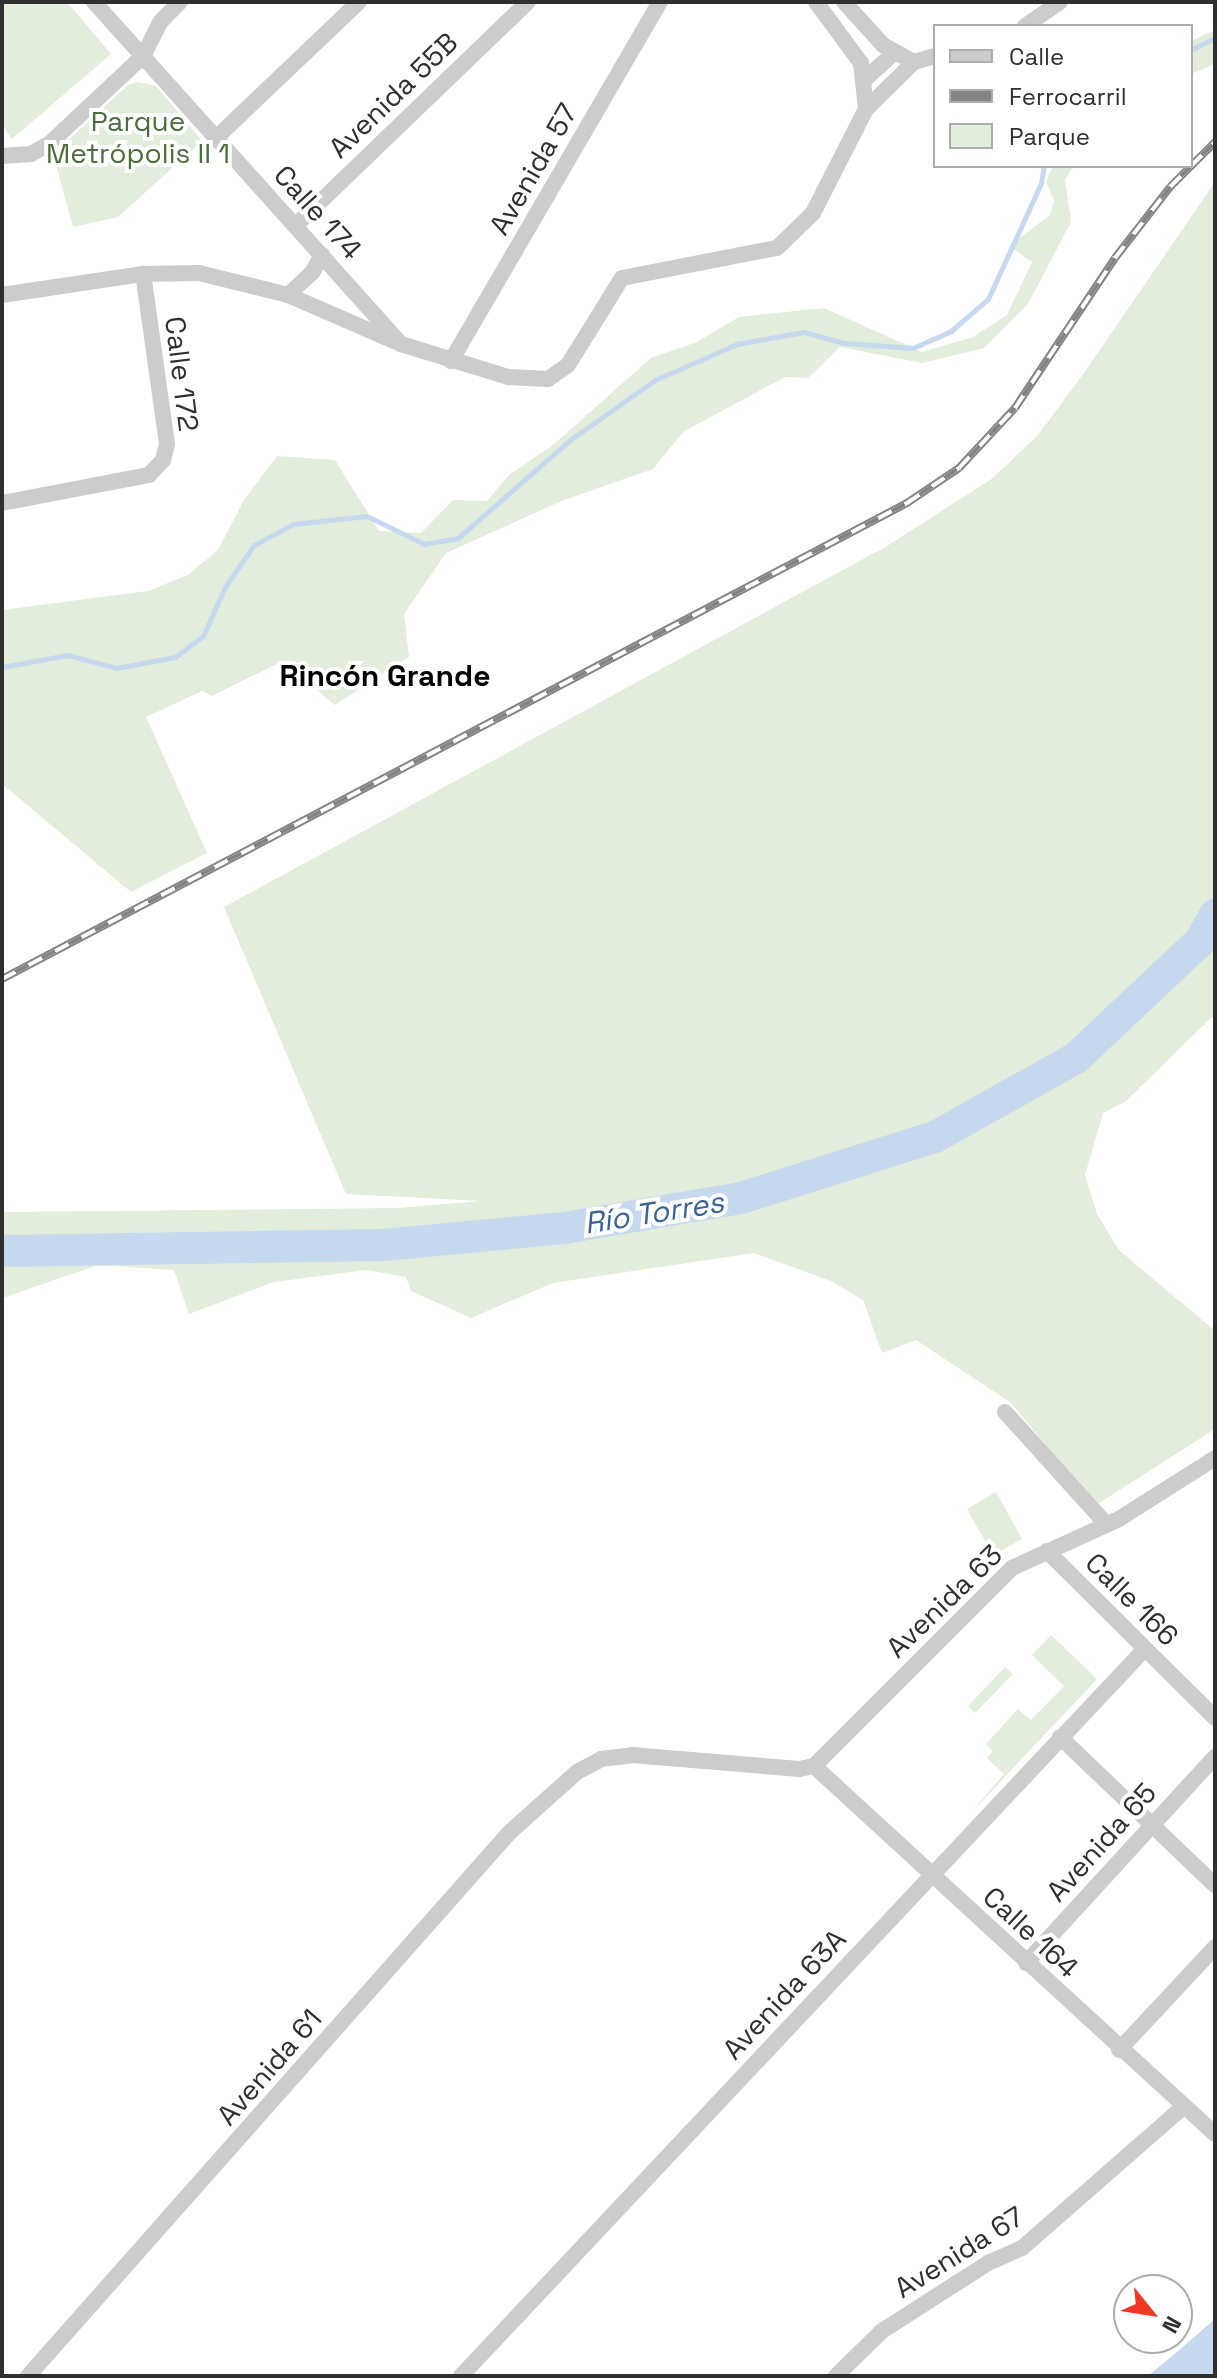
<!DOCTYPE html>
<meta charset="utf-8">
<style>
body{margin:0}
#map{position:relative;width:1217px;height:2378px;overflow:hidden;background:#fff;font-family:"Space Grotesk",sans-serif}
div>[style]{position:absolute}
.green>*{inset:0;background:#e2eddc}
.water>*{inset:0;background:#c7d9ee}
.stream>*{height:5px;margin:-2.5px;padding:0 2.5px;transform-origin:2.5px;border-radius:2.5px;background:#c7d9ee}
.river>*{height:32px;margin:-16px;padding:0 16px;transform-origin:16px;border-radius:16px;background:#c7d9ee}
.minor>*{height:16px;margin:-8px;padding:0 8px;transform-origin:8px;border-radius:8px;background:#ccc}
.rail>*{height:8px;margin-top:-4px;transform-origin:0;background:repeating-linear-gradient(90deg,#fff 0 15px,#848484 0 30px);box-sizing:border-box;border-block:2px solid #848484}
span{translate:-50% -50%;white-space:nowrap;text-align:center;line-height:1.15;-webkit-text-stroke:8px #fff;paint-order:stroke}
.street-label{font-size:28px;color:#2f2f2f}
.park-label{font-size:28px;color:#4a6d39}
.neighbourhood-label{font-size:30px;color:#000;font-weight:700}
.water-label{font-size:30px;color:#386396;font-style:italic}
.frame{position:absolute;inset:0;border:4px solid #2f2f2f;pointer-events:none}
.legend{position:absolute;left:933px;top:24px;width:260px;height:144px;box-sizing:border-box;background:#fff;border:2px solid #acacac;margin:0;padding:10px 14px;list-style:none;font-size:24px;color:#2f2f2f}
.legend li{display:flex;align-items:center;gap:16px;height:40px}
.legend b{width:40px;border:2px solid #acacac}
.north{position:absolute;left:1113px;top:2274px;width:80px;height:80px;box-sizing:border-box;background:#fff;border:2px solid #acacac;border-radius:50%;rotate:120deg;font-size:22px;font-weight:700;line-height:32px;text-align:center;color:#2f2f2f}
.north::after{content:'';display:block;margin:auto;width:28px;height:36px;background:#ef3828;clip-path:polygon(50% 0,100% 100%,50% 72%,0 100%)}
</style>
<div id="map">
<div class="green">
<div style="clip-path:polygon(2px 2px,67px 2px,111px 54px,12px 139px,2px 125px)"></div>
<div style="clip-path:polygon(1215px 30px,1215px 64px,1191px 74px,1191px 41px)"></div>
<div style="clip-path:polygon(138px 82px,156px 86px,202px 141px,118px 217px,73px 227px,53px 154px,128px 85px)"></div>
<div style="clip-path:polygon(1053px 166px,1074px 166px,1065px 179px,1071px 222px,1028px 304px,984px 348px,922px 363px,840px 347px,808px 378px,785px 377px,683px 432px,653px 469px,564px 500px,446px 553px,404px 614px,409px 657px,335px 705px,283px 661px,212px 696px,202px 691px,146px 717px,207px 853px,131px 892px,2px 784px,2px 610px,148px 591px,188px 575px,218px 550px,244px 500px,277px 456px,335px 460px,379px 531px,421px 533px,453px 500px,487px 501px,509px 475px,553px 445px,651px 358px,697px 342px,739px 317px,824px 308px,922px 352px,973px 337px,1007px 315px,1032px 262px,1009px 246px,1050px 215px,1054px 200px,1046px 182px)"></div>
<div style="clip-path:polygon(1215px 182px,1215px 1014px,1126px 1101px,1103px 1113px,1085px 1175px,1097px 1214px,1119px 1250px,1215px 1331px,1215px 1429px,1096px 1505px,1010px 1402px,916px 1340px,882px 1353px,863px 1300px,831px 1281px,754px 1253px,553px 1283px,471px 1318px,411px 1291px,406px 1277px,366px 1270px,274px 1282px,189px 1314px,174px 1270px,98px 1265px,2px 1298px,2px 1212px,399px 1208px,481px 1201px,346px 1194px,224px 907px,887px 546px,993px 478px,1038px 435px,1084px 373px)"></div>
<div style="clip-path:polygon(996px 1492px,1022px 1539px,993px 1555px,967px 1509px)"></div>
<div style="clip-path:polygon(1051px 1635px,1097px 1679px,969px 1815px,1004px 1774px,987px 1758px,993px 1751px,986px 1744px,1018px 1709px,1031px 1720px,1064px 1686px,1032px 1655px)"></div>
<div style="clip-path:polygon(1005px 1667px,1013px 1674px,975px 1713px,968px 1706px)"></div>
</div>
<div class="water">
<div style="clip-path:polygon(1215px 2319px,1215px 2376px,1148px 2376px,1178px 2351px)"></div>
</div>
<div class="stream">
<div style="left:1191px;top:50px;width:27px;rotate:-27deg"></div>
<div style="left:2px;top:667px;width:67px;rotate:-10.3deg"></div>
<div style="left:68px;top:655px;width:51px;rotate:14.9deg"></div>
<div style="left:117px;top:668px;width:59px;rotate:-10.7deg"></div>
<div style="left:175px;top:657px;width:35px;rotate:-37deg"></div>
<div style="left:203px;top:636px;width:54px;rotate:-65.8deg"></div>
<div style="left:225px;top:587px;width:51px;rotate:-55.4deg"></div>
<div style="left:254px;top:545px;width:44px;rotate:-28.3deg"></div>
<div style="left:293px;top:524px;width:74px;rotate:-6.2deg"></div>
<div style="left:367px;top:516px;width:64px;rotate:26.2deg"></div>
<div style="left:424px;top:544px;width:35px;rotate:-10deg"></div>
<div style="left:458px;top:538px;width:149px;rotate:-41.2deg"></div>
<div style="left:570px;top:440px;width:104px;rotate:-35.2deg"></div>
<div style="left:655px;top:380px;width:90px;rotate:-23.7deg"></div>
<div style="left:737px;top:344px;width:68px;rotate:-10.2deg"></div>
<div style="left:804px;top:332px;width:41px;rotate:15.4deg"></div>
<div style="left:844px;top:343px;width:69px;rotate:4.1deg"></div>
<div style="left:913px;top:348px;width:42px;rotate:-24.1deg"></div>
<div style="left:951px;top:331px;width:49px;rotate:-40.9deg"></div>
<div style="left:988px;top:299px;width:128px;rotate:-65.4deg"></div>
<div style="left:1041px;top:183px;width:17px;rotate:-80deg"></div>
</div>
<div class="river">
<div style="left:2px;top:1251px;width:382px;rotate:-0.9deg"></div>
<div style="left:384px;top:1245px;width:181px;rotate:-5.4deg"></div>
<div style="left:564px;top:1228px;width:180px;rotate:-9.6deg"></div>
<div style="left:741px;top:1198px;width:203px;rotate:-17.5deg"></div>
<div style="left:935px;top:1137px;width:162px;rotate:-29.3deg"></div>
<div style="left:1076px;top:1058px;width:172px;rotate:-43.3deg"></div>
<div style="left:1201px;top:940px;width:29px;rotate:-61deg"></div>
</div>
<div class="minor">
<div style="left:94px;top:2px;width:460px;rotate:48.1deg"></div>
<div style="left:401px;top:344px;width:112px;rotate:17.1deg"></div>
<div style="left:508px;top:377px;width:40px;rotate:2.9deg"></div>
<div style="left:548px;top:379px;width:24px;rotate:-35deg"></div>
<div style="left:568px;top:365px;width:102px;rotate:-58.2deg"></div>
<div style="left:622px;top:278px;width:158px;rotate:-11deg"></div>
<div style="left:777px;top:248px;width:50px;rotate:-44.2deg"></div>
<div style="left:813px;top:213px;width:117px;rotate:-63deg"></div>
<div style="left:866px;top:109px;width:67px;rotate:-44.4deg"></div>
<div style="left:914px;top:62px;width:22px;rotate:-16deg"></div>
<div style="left:816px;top:2px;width:76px;rotate:53.6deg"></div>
<div style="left:861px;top:63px;width:46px;rotate:83.8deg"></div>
<div style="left:844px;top:2px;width:58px;rotate:47.8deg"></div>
<div style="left:883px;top:45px;width:35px;rotate:29deg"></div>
<div style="left:1025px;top:26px;width:42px;rotate:-34.4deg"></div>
<div style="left:864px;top:80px;width:42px;rotate:-42.1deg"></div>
<div style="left:217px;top:137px;width:196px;rotate:-43.6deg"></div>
<div style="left:2px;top:156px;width:29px;rotate:-4deg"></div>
<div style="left:31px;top:154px;width:21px;rotate:-29deg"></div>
<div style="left:49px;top:144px;width:129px;rotate:-43.1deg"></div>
<div style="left:143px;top:56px;width:38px;rotate:-63deg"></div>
<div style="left:160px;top:22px;width:28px;rotate:-45deg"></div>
<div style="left:295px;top:226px;width:323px;rotate:-43.9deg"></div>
<div style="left:2px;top:295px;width:143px;rotate:-8.5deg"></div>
<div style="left:143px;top:274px;width:56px;rotate:-1deg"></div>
<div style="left:199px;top:273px;width:92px;rotate:13.9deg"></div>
<div style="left:288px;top:295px;width:116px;rotate:23.5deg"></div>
<div style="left:288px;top:295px;width:33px;rotate:-43deg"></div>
<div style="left:312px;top:273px;width:21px;rotate:-61deg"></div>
<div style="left:451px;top:361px;width:415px;rotate:-59.8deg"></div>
<div style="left:2px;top:503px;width:150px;rotate:-10.8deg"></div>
<div style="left:149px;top:475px;width:21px;rotate:-47deg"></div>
<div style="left:163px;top:460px;width:16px;rotate:-76deg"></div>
<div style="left:167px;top:444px;width:172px;rotate:-98deg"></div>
<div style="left:1005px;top:1412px;width:152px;rotate:47.9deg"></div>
<div style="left:1047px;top:1551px;width:237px;rotate:44.8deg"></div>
<div style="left:1060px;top:1737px;width:214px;rotate:43.7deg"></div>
<div style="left:814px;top:1766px;width:544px;rotate:42.54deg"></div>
<div style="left:1026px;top:1963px;width:280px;rotate:-47.5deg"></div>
<div style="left:1119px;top:2050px;width:141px;rotate:-47deg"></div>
<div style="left:28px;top:2376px;width:727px;rotate:-48.46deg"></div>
<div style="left:510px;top:1832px;width:90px;rotate:-41.8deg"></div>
<div style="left:577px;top:1772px;width:27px;rotate:-28deg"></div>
<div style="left:601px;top:1759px;width:31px;rotate:-7deg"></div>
<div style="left:632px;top:1755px;width:168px;rotate:4.8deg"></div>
<div style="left:799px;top:1769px;width:15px;rotate:-11deg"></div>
<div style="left:814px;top:1766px;width:280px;rotate:-45deg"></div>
<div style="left:1012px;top:1568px;width:118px;rotate:-24.6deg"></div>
<div style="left:1119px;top:1519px;width:114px;rotate:-32.4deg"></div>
<div style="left:461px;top:2376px;width:998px;rotate:-46.75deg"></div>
<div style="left:836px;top:2376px;width:64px;rotate:-44.4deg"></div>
<div style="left:882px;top:2331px;width:126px;rotate:-32.7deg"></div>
<div style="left:988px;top:2263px;width:37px;rotate:-24deg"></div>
<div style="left:1022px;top:2248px;width:213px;rotate:-41.2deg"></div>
</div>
<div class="rail">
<div style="left:2px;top:979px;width:1023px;rotate:-27.74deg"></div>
<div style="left:907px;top:503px;width:63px;rotate:-33.9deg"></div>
<div style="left:959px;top:468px;width:82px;rotate:-47deg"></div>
<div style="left:1015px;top:408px;width:180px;rotate:-56.3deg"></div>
<div style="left:1115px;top:258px;width:90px;rotate:-52.2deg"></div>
<div style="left:1170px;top:187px;width:64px;rotate:-45deg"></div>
</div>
<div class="street-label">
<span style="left:393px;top:95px;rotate:-44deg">Avenida 55B</span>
<span style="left:533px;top:169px;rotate:-60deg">Avenida 57</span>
<span style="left:318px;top:212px;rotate:48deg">Calle 174</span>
<span style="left:182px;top:374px;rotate:83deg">Calle 172</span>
<span style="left:1132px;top:1599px;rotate:45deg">Calle 166</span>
<span style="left:944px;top:1601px;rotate:-44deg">Avenida 63</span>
<span style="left:1101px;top:1842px;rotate:-48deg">Avenida 65</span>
<span style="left:1031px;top:1932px;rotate:43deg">Calle 164</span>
<span style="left:784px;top:1994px;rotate:-47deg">Avenida 63A</span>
<span style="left:269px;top:2067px;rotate:-49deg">Avenida 61</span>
<span style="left:959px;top:2252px;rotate:-32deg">Avenida 67</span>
</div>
<div class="park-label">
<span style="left:138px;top:137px">Parque<br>Metrópolis II 1</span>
</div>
<div class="neighbourhood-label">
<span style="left:385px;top:676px">Rincón Grande</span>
</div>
<div class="water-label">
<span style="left:654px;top:1213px;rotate:-9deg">Río Torres</span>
</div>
<div class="frame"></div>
<ul class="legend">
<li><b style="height:10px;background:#ccc"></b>Calle</li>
<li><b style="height:10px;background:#848484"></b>Ferrocarril</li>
<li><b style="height:22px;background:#e2eddc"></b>Parque</li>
</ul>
<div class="north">N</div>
</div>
